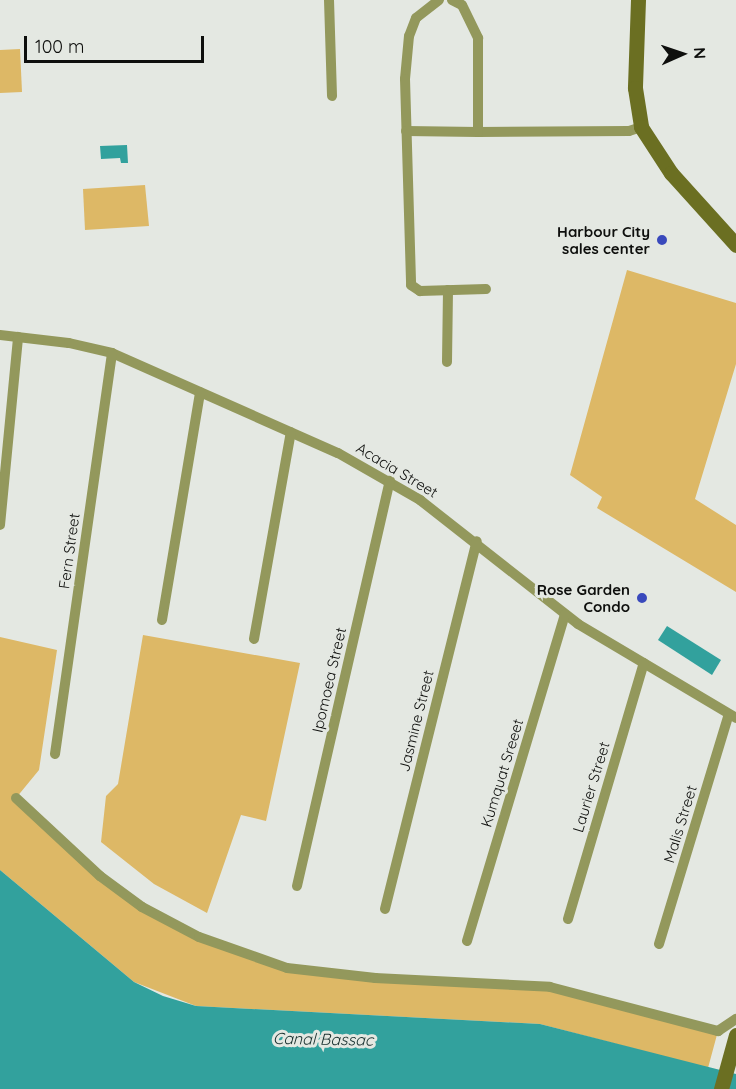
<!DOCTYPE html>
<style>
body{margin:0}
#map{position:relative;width:736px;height:1089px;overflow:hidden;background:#e4e8e2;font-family:Quicksand,sans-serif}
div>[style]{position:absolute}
.green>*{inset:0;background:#ddb866}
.water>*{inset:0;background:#32a19d}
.street>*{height:10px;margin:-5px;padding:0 5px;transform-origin:5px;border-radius:5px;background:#93985c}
.secondary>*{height:15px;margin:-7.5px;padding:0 7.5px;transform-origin:7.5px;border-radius:7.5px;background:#6b6f22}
.dots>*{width:16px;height:16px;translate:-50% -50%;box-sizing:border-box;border:3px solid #e4e8e2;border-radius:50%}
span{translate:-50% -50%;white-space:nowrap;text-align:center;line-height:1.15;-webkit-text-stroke:6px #e4e8e2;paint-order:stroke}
.poi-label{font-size:15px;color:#0e0f0d;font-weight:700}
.right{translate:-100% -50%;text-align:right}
.street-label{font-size:15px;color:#0e0f0d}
.water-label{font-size:16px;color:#162e2d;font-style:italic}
.north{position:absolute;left:652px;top:24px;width:60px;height:60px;-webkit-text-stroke:4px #e4e8e2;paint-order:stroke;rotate:87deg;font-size:16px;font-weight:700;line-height:24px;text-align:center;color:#0e0f0d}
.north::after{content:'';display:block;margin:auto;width:21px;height:27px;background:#0e0f0d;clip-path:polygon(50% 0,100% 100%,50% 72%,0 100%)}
.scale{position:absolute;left:24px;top:36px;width:180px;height:27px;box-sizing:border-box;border:3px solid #0e0f0d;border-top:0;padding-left:8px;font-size:18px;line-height:21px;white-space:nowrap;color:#0e0f0d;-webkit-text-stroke:4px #e4e8e2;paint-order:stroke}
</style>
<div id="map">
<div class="green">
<div style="clip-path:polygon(20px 49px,22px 92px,0 93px,0 50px)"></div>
<div style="clip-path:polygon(145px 185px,149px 226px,85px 230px,83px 189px)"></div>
<div style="clip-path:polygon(627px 270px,736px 303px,736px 364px,695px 499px,736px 525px,736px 592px,597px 508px,602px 497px,570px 475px)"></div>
<div style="clip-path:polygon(143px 635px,300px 663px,266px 821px,241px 815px,207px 913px,154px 884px,101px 842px,106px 796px,118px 784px)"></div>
<div style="clip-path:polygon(0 637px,57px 650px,39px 770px,16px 798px,100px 876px,199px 937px,287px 968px,550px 987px,718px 1031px,708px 1068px,540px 1024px,196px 1006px,134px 982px,0 870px)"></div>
</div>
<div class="water">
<div style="clip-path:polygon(127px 145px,128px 163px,121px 163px,120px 158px,101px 159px,100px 146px)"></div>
<div style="clip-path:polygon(667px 626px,721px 660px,712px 675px,658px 640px)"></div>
<div style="clip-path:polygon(0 870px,134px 982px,163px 996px,196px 1006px,540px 1024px,736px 1074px,736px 1089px,0 1089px)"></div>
</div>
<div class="street">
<div style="left:329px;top:0;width:96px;rotate:88.2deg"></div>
<div style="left:439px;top:0;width:29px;rotate:142deg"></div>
<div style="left:416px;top:18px;width:19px;rotate:111deg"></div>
<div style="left:409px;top:36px;width:43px;rotate:95.3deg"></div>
<div style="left:405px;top:79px;width:206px;rotate:88.3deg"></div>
<div style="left:411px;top:285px;width:11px;rotate:34deg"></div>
<div style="left:420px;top:291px;width:66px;rotate:-1.7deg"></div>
<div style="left:452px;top:0;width:11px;rotate:27deg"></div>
<div style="left:462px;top:5px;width:37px;rotate:64deg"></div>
<div style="left:478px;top:38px;width:94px;rotate:90deg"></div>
<div style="left:478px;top:132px;width:151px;rotate:-0.4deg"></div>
<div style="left:629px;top:131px;width:13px;rotate:-18deg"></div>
<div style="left:406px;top:131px;width:72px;rotate:0.8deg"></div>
<div style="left:0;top:335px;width:69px;rotate:6.6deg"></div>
<div style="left:69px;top:343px;width:44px;rotate:13.1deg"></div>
<div style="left:112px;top:353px;width:247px;rotate:23.9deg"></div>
<div style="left:338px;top:453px;width:95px;rotate:29.8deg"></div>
<div style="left:420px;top:500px;width:201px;rotate:38.1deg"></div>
<div style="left:578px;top:624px;width:184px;rotate:30.7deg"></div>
<div style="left:447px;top:362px;width:72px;rotate:-89.2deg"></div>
<div style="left:0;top:525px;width:189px;rotate:-84.5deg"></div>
<div style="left:162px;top:620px;width:231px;rotate:-80.5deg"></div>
<div style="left:254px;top:639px;width:210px;rotate:-79.9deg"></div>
<div style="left:55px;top:754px;width:405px;rotate:-81.9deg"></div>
<div style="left:16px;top:798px;width:115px;rotate:42.9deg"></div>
<div style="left:100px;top:876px;width:52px;rotate:36.4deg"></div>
<div style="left:142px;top:907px;width:64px;rotate:27.8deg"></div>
<div style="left:199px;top:937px;width:93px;rotate:19.4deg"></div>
<div style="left:287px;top:968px;width:89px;rotate:6.5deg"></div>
<div style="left:375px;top:978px;width:175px;rotate:2.9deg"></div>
<div style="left:550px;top:987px;width:174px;rotate:14.7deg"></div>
<div style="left:718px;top:1031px;width:22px;rotate:-34deg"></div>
<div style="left:297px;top:886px;width:416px;rotate:-77.1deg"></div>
<div style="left:385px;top:909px;width:379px;rotate:-76deg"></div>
<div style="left:568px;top:919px;width:267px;rotate:-73.5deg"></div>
<div style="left:467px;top:941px;width:341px;rotate:-73.3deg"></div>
<div style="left:659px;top:944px;width:240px;rotate:-73.1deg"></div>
</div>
<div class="secondary">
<div style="left:638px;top:0;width:88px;rotate:92deg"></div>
<div style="left:635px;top:88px;width:39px;rotate:81deg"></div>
<div style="left:641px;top:127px;width:55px;rotate:56.9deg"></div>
<div style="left:671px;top:173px;width:97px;rotate:47.9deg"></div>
<div style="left:721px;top:1089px;width:56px;rotate:-74.5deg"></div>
</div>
<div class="dots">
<div style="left:662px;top:240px;background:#3949bc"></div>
<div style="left:642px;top:598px;background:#3949bc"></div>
</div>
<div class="poi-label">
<span class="right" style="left:650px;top:240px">Harbour City<br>sales center</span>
<span class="right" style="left:630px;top:598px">Rose Garden<br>Condo</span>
</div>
<div class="street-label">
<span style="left:397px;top:470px;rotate:31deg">Acacia Street</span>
<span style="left:69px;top:551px;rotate:-82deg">Fern Street</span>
<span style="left:329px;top:680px;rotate:-77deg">Ipomoea Street</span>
<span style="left:416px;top:721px;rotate:-76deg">Jasmine Street</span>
<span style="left:502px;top:773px;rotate:-73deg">Kumquat Sreeet</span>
<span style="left:591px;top:787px;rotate:-73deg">Laurier Street</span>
<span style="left:680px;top:824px;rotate:-73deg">Malis Street</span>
</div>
<div class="water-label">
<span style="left:323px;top:1039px;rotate:1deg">Canal Bassac</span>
</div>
<div class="north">N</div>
<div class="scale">100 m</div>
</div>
